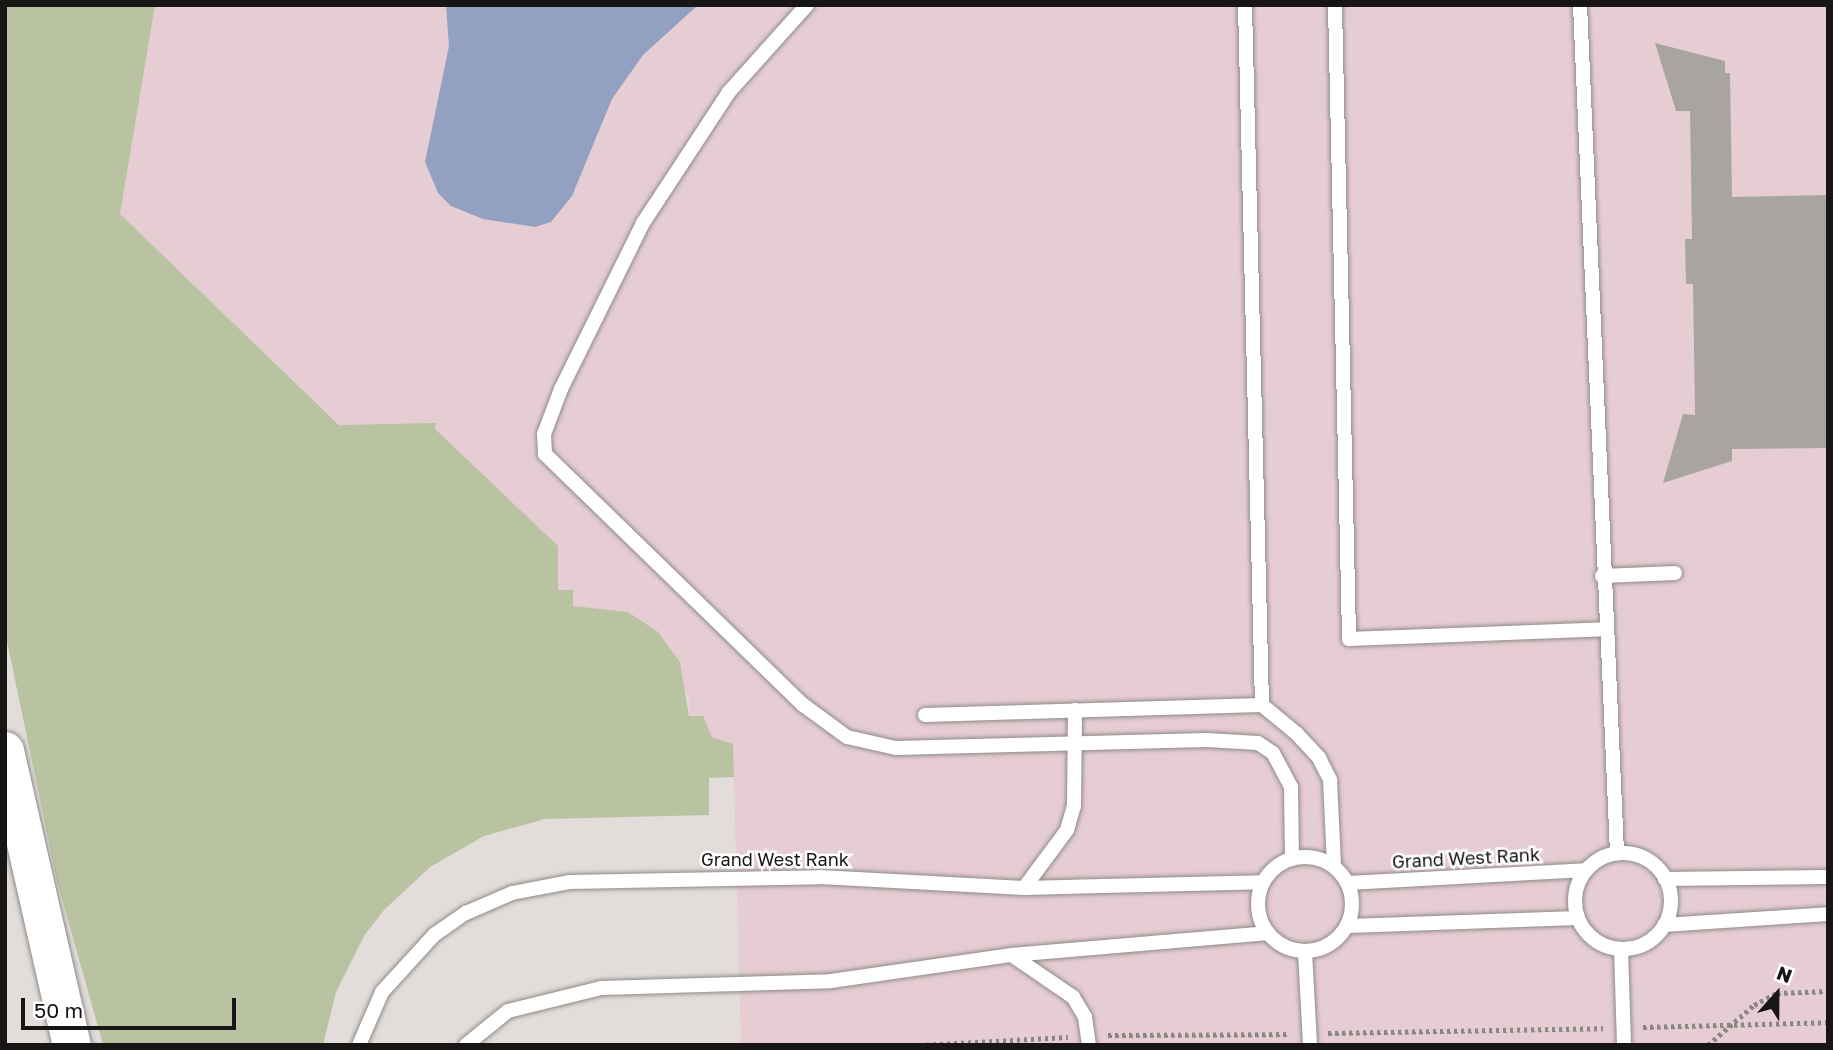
<!DOCTYPE html>
<style>
body{margin:0}
#map{position:relative;width:1833px;height:1050px;overflow:hidden;background:#e2ddda;font-family:"Golos Text",sans-serif}
div>[style]{position:absolute}
.commercial>*{inset:0;background:#e6cdd3}
.green>*{inset:0;background:#bac3a1}
.water>*{inset:0;background:#92a1c1}
.building>*{inset:0;background:#a8a5a1}
.path>*{height:4.5px;margin-top:-2.25px;transform-origin:0;background:repeating-linear-gradient(90deg,#8b8785 0 3.5px,transparent 0 7px)}
.roads{filter:drop-shadow(0 0 2px #8f8b88) drop-shadow(0 0 2px #8f8b88)}
.service>*{height:14px;margin:-7px;padding:0 7px;transform-origin:7px;border-radius:7px;background:#fff}
.service>.ring{margin:-7px;padding:0;box-sizing:content-box;background:none;border:14px solid #fff;border-radius:50%}
.trunk>*{height:38px;margin:-19px;padding:0 19px;transform-origin:19px;border-radius:19px;background:#fff}
span{translate:-50% -50%;white-space:nowrap;text-align:center;line-height:1.15;-webkit-text-stroke:5px #fff;paint-order:stroke}
.street-label{font-size:18px;color:#181615}
.frame{position:absolute;inset:0;border:7px solid #181615;pointer-events:none}
.north{position:absolute;left:1742px;top:959px;width:70px;height:70px;-webkit-text-stroke:5px #fff;paint-order:stroke;rotate:21deg;font-size:19px;font-weight:700;line-height:28px;text-align:center;color:#181615}
.north::after{content:'';display:block;margin:auto;width:24px;height:32px;background:#181615;clip-path:polygon(50% 0,100% 100%,50% 72%,0 100%)}
.scale{position:absolute;left:21px;top:998px;width:215px;height:32px;box-sizing:border-box;border:4px solid #181615;border-top:0;padding-left:9px;font-size:21px;line-height:24px;white-space:nowrap;color:#181615;-webkit-text-stroke:5px #fff;paint-order:stroke}
</style>
<div id="map">
<div class="commercial">
<div style="clip-path:polygon(155px 5px,1828px 5px,1828px 1045px,741px 1045px,733px 744px,712px 737px,704px 724px,689px 716px,689px 698px,628px 612px,573px 606px,558px 590px,435px 429px,436px 424px,340px 425px,120px 214px)"></div>
</div>
<div class="green">
<div style="clip-path:polygon(5px 5px,155px 5px,120px 214px,339px 425px,436px 423px,435px 429px,558px 546px,558px 590px,573px 590px,573px 606px,628px 612px,658px 632px,680px 662px,689px 716px,703px 716px,712px 737px,733px 744px,734px 777px,709px 778px,709px 815px,545px 819px,484px 836px,430px 867px,384px 910px,364px 936px,336px 992px,323px 1045px,103px 1045px,57px 881px,5px 632px)"></div>
</div>
<div class="water">
<div style="clip-path:polygon(446px 5px,698px 5px,643px 55px,612px 99px,572px 196px,551px 222px,535px 227px,483px 219px,451px 206px,438px 193px,425px 162px,449px 46px)"></div>
</div>
<div class="building">
<div style="clip-path:polygon(1655px 43px,1725px 61px,1725px 73px,1730px 73px,1732px 197px,1828px 195px,1828px 448px,1732px 449px,1732px 461px,1663px 483px,1683px 414px,1695px 415px,1693px 284px,1686px 284px,1685px 239px,1692px 239px,1690px 111px,1676px 111px)"></div>
</div>
<div class="path">
<div style="left:1643px;top:1027px;width:185px;rotate:-1.5deg"></div>
<div style="left:1328px;top:1033px;width:275px;rotate:-1deg"></div>
<div style="left:1108px;top:1035px;width:180px;rotate:-0.3deg"></div>
<div style="left:919px;top:1045px;width:149px;rotate:-3.1deg"></div>
<div style="left:1708px;top:1045px;width:61px;rotate:-41deg"></div>
<div style="left:1754px;top:1005px;width:26px;rotate:-28deg"></div>
<div style="left:1777px;top:993px;width:51px;rotate:-2.2deg"></div>
</div>
<div class="roads">
<div class="service">
<div style="left:807px;top:5px;width:117px;rotate:131.9deg"></div>
<div style="left:729px;top:92px;width:157px;rotate:123.3deg"></div>
<div style="left:643px;top:223px;width:185px;rotate:116.3deg"></div>
<div style="left:561px;top:389px;width:48px;rotate:110.7deg"></div>
<div style="left:544px;top:434px;width:20px;rotate:87deg"></div>
<div style="left:545px;top:454px;width:359px;rotate:44.2deg"></div>
<div style="left:802px;top:704px;width:56px;rotate:36.3deg"></div>
<div style="left:847px;top:737px;width:50px;rotate:12.7deg"></div>
<div style="left:896px;top:748px;width:310px;rotate:-1.5deg"></div>
<div style="left:1206px;top:740px;width:52px;rotate:3.3deg"></div>
<div style="left:1258px;top:743px;width:18px;rotate:34deg"></div>
<div style="left:1273px;top:753px;width:38px;rotate:62deg"></div>
<div style="left:1291px;top:787px;width:72px;rotate:89.2deg"></div>
<div style="left:1245px;top:5px;width:700px;rotate:88.61deg"></div>
<div style="left:1335px;top:5px;width:634px;rotate:88.73deg"></div>
<div style="left:1349px;top:639px;width:256px;rotate:-2.2deg"></div>
<div style="left:1580px;top:5px;width:849px;rotate:87.5deg"></div>
<div style="left:1602px;top:576px;width:73px;rotate:-2.4deg"></div>
<div style="left:925px;top:715px;width:337px;rotate:-1.7deg"></div>
<div style="left:1262px;top:705px;width:45px;rotate:39.6deg"></div>
<div style="left:1297px;top:734px;width:33px;rotate:47deg"></div>
<div style="left:1319px;top:758px;width:25px;rotate:63deg"></div>
<div style="left:1330px;top:780px;width:86px;rotate:87.3deg"></div>
<div class="ring" style="left:1575px;top:853px;width:82px;height:82px"></div>
<div class="ring" style="left:1258px;top:857px;width:80px;height:80px"></div>
<div style="left:1665px;top:879px;width:163px;rotate:-0.7deg"></div>
<div style="left:1348px;top:883px;width:238px;rotate:-3.1deg"></div>
<div style="left:1024px;top:888px;width:72px;rotate:-53.4deg"></div>
<div style="left:1067px;top:830px;width:25px;rotate:-74deg"></div>
<div style="left:1074px;top:806px;width:96px;rotate:-89.4deg"></div>
<div style="left:1664px;top:925px;width:164px;rotate:-3.8deg"></div>
<div style="left:1348px;top:926px;width:230px;rotate:-2deg"></div>
<div style="left:1621px;top:949px;width:96px;rotate:88.2deg"></div>
<div style="left:1305px;top:952px;width:93px;rotate:86.9deg"></div>
<div style="left:1013px;top:956px;width:73px;rotate:34.3deg"></div>
<div style="left:1073px;top:997px;width:23px;rotate:59deg"></div>
<div style="left:1085px;top:1017px;width:28px;rotate:82deg"></div>
<div style="left:359px;top:1045px;width:58px;rotate:-66.5deg"></div>
<div style="left:382px;top:992px;width:77px;rotate:-47.6deg"></div>
<div style="left:434px;top:935px;width:39px;rotate:-35deg"></div>
<div style="left:466px;top:913px;width:50px;rotate:-23.5deg"></div>
<div style="left:512px;top:893px;width:58px;rotate:-10.9deg"></div>
<div style="left:569px;top:882px;width:251px;rotate:-1.1deg"></div>
<div style="left:820px;top:877px;width:204px;rotate:3.1deg"></div>
<div style="left:1024px;top:888px;width:239px;rotate:-1.4deg"></div>
<div style="left:466px;top:1045px;width:54px;rotate:-39deg"></div>
<div style="left:508px;top:1011px;width:96px;rotate:-13.9deg"></div>
<div style="left:601px;top:988px;width:230px;rotate:-1.7deg"></div>
<div style="left:831px;top:981px;width:183px;rotate:-8.2deg"></div>
<div style="left:1012px;top:955px;width:257px;rotate:-4.9deg"></div>
</div>
<div class="trunk">
<div style="left:5px;top:751px;width:302px;rotate:77.2deg"></div>
</div>
</div>
<div class="street-label">
<span style="left:1466px;top:858px;rotate:-3deg">Grand West Rank</span>
<span style="left:775px;top:859px">Grand West Rank</span>
</div>
<div class="frame"></div>
<div class="north">N</div>
<div class="scale">50 m</div>
</div>
